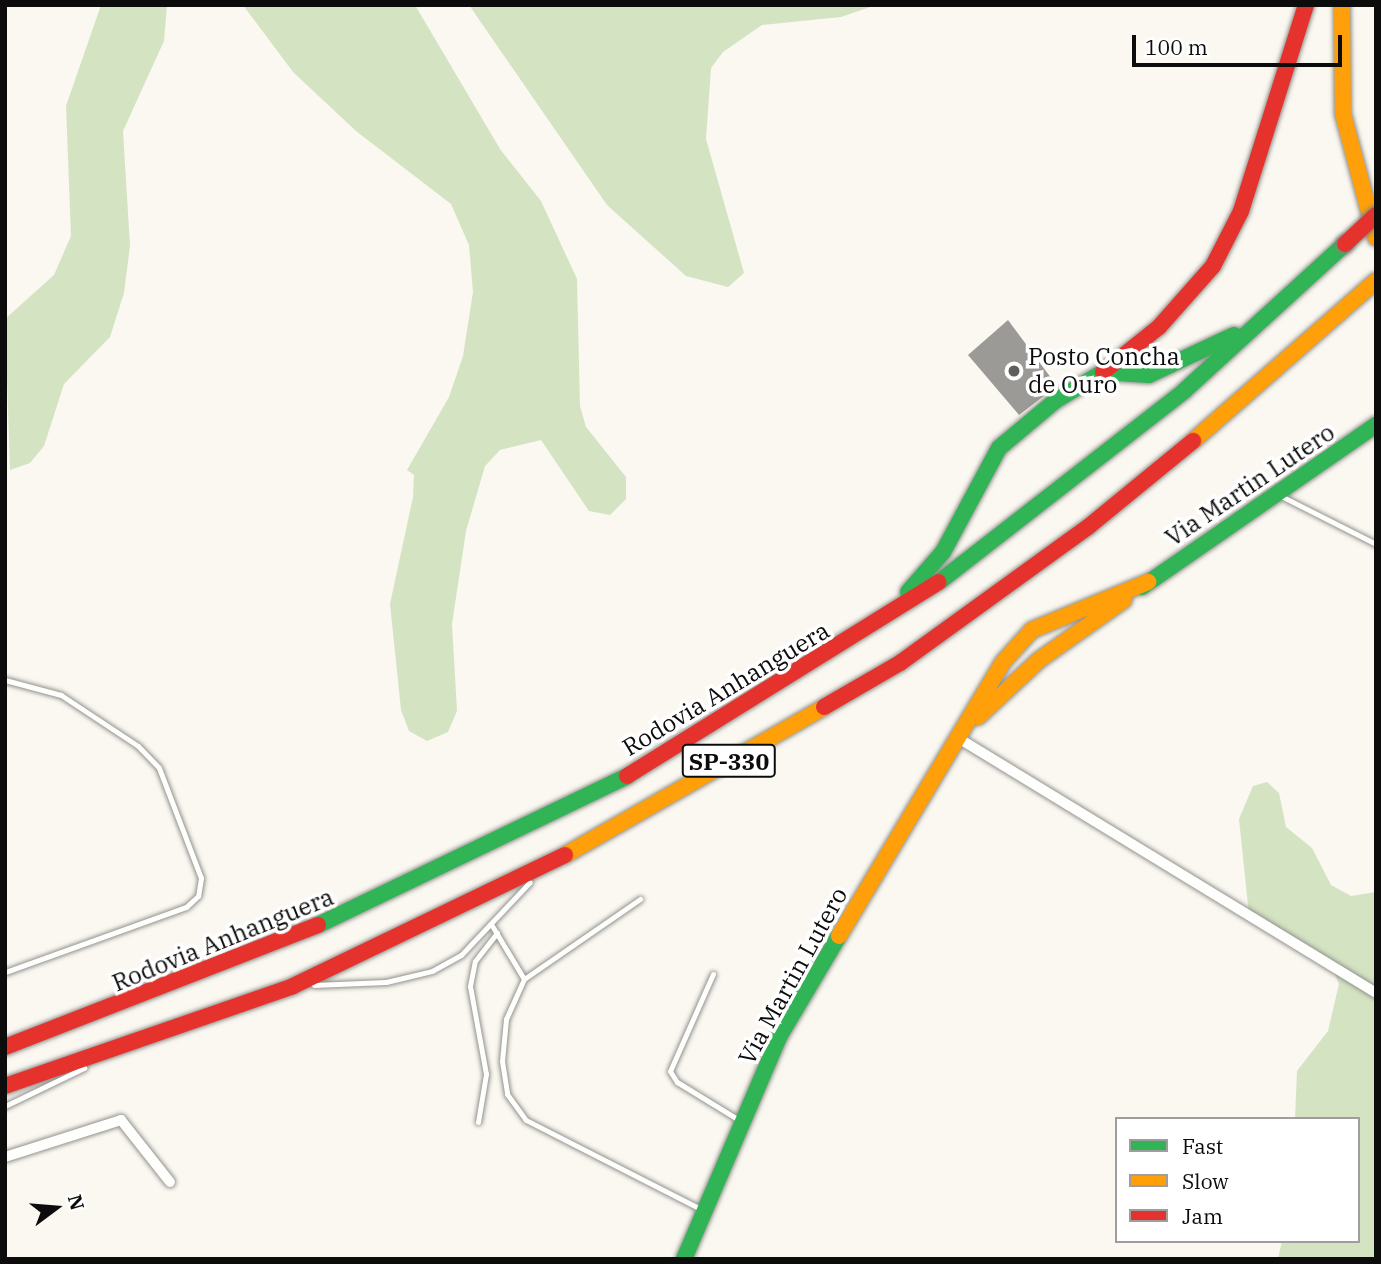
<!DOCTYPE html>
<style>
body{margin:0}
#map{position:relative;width:1381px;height:1264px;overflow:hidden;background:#faf8f0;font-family:"IBM Plex Serif",serif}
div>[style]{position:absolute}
.forest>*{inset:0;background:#d4e3c2}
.building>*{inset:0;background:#9c9a96}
.roads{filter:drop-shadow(0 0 2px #93928f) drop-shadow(0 0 2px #93928f)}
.lane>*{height:5px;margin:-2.5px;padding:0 2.5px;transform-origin:2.5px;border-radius:2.5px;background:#fefefd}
.street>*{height:10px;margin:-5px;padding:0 5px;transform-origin:5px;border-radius:5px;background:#fefefd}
.fast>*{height:16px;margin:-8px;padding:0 8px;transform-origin:8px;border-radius:8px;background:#30b455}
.slow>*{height:16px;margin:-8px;padding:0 8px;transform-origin:8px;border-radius:8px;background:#ff9f0a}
.jam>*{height:16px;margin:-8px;padding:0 8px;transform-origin:8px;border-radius:8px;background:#e5322d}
.bridges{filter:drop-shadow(0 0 2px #80807c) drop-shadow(0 0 2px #80807c)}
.jam-bridge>*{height:16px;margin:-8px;padding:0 8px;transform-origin:8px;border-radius:8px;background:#e5322d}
.dots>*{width:19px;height:19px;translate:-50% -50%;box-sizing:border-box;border:4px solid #fff;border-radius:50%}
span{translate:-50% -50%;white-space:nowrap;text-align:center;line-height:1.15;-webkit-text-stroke:7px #fff;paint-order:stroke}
.shield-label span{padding:2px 5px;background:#fff;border:2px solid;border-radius:5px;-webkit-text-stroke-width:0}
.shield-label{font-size:23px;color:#0c0c0c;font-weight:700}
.poi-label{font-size:24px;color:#0c0c0c}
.left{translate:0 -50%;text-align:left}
.street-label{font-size:24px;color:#0c0c0c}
.frame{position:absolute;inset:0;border:7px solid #0c0c0c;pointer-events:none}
.legend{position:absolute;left:1115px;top:1117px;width:245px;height:126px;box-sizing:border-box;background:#fff;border:2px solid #9e9e9e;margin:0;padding:9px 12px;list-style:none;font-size:21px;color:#0c0c0c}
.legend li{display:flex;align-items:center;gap:14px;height:35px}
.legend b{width:35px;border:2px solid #9e9e9e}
.north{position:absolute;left:21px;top:1173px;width:70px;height:70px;-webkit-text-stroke:5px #fff;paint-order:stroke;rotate:74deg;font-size:19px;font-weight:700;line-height:28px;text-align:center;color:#0c0c0c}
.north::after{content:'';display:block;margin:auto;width:24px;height:32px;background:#0c0c0c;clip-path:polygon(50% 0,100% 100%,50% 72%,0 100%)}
.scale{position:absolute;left:1132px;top:35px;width:210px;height:32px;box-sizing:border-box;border:4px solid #0c0c0c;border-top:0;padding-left:9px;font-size:21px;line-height:24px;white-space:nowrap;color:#0c0c0c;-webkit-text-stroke:5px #fff;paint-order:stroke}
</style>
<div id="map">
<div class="forest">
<div style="clip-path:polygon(101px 5px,167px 5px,164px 41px,123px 131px,130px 246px,124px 293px,110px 337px,64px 384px,44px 446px,30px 463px,10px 470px,5px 319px,54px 275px,71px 236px,66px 106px)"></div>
<div style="clip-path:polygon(243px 5px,415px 5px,500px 149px,541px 201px,577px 279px,580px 406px,586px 427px,626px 477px,626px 499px,610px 515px,589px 511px,541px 440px,500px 450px,485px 466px,466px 531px,452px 624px,457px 711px,448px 732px,427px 741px,409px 731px,401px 710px,390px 604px,413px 497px,414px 475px,407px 470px,449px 397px,463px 356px,473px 292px,469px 245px,451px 204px,356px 131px,293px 72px)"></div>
<div style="clip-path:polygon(469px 5px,876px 5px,841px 17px,762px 25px,723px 52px,711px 68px,706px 139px,744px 273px,728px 287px,686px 276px,607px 205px)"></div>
<div style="clip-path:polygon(1267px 782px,1279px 793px,1286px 827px,1312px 848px,1331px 885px,1351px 896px,1376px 892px,1376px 1259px,1278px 1259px,1282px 1241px,1358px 1241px,1358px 1119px,1295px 1119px,1297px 1071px,1328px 1031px,1339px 984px,1332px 968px,1249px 915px,1239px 819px,1253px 786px)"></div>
</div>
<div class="building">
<div style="clip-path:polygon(1008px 320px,1057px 386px,1019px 415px,968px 355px)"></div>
</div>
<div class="roads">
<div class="lane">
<div style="left:1279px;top:495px;width:109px;rotate:26.8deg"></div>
<div style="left:5px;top:680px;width:58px;rotate:15deg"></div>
<div style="left:61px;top:695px;width:92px;rotate:33.5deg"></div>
<div style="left:138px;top:746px;width:30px;rotate:46deg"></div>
<div style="left:159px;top:768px;width:118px;rotate:69.1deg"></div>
<div style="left:201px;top:878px;width:18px;rotate:99deg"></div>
<div style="left:198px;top:896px;width:16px;rotate:137deg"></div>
<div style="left:186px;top:907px;width:192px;rotate:160.2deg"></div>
<div style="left:491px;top:924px;width:64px;rotate:59deg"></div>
<div style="left:524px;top:979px;width:141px;rotate:-34.6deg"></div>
<div style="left:713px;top:974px;width:106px;rotate:113.9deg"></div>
<div style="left:670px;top:1071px;width:13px;rotate:58deg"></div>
<div style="left:677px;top:1082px;width:73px;rotate:31.5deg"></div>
<div style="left:524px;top:979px;width:44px;rotate:114.2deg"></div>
<div style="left:506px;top:1019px;width:42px;rotate:95.4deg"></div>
<div style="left:502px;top:1061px;width:33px;rotate:81deg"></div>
<div style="left:507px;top:1094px;width:32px;rotate:54deg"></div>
<div style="left:526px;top:1120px;width:199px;rotate:27deg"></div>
<div style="left:314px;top:985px;width:72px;rotate:-2.4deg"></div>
<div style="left:386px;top:982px;width:47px;rotate:-13.4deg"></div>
<div style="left:432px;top:971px;width:33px;rotate:-29deg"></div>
<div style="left:461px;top:955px;width:100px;rotate:-46.6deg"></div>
<div style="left:5px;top:1106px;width:88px;rotate:-25.7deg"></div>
<div style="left:478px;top:1122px;width:49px;rotate:-80.5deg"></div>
<div style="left:486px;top:1074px;width:89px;rotate:-100.3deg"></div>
<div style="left:470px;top:986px;width:25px;rotate:-79deg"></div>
<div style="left:475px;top:961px;width:36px;rotate:-52deg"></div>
</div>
<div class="street">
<div style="left:960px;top:739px;width:487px;rotate:31.4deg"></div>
<div style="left:5px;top:1157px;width:122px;rotate:-17.7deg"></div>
<div style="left:121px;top:1120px;width:79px;rotate:51.7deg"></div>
</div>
<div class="fast">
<div style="left:939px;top:582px;width:311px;rotate:-37.9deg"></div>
<div style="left:1184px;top:391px;width:218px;rotate:-42.4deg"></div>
<div style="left:1142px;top:587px;width:285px;rotate:-34.7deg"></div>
<div style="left:908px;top:592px;width:53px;rotate:-48.8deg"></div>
<div style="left:943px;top:552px;width:118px;rotate:-61.7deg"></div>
<div style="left:999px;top:448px;width:73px;rotate:-40deg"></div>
<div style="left:1055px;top:401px;width:56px;rotate:-31.1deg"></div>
<div style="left:1103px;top:372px;width:46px;rotate:3.7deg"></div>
<div style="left:1149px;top:375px;width:94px;rotate:-25.2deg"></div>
<div style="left:318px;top:925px;width:343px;rotate:-25.7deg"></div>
<div style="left:684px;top:1259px;width:241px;rotate:-66.8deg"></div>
<div style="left:779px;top:1037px;width:117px;rotate:-59.3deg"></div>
</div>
<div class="slow">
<div style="left:1342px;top:5px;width:109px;rotate:89.5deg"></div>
<div style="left:1343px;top:114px;width:128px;rotate:75.1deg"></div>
<div style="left:1193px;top:441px;width:243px;rotate:-41.2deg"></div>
<div style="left:978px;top:717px;width:83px;rotate:-43.1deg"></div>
<div style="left:1039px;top:660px;width:104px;rotate:-35.2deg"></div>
<div style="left:565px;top:855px;width:298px;rotate:-29.7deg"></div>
<div style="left:839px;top:936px;width:319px;rotate:-59.1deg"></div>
<div style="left:1003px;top:662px;width:43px;rotate:-47.8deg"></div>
<div style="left:1032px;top:630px;width:126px;rotate:-22.5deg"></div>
</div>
<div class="jam">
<div style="left:1103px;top:372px;width:72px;rotate:-38.8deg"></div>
<div style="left:1159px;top:327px;width:81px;rotate:-48.5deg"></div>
<div style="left:1213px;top:266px;width:62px;rotate:-63deg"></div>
<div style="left:1241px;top:211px;width:216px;rotate:-72.5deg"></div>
<div style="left:824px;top:707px;width:88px;rotate:-30.1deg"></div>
<div style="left:900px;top:663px;width:232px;rotate:-35.9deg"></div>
<div style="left:1088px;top:527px;width:136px;rotate:-39.3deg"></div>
<div style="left:627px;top:776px;width:367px;rotate:-31.9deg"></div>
<div style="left:5px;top:1047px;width:336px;rotate:-21.3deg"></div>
<div style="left:5px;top:1086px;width:305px;rotate:-19.1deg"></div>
<div style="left:293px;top:986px;width:302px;rotate:-25.7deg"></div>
</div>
</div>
<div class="bridges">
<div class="jam-bridge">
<div style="left:1345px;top:244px;width:42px;rotate:-43.1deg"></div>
</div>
</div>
<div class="dots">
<div style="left:1014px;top:371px;background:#5f5f5c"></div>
</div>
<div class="shield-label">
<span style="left:729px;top:761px">SP-330</span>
</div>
<div class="poi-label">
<span class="left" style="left:1028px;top:371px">Posto Concha<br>de Ouro</span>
</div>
<div class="street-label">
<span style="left:1250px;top:485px;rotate:-34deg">Via Martin Lutero</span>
<span style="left:726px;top:689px;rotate:-31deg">Rodovia Anhanguera</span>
<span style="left:223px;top:940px;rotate:-22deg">Rodovia Anhanguera</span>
<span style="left:793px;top:976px;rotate:-61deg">Via Martin Lutero</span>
</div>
<div class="frame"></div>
<ul class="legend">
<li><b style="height:9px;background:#30b455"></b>Fast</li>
<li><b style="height:9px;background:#ff9f0a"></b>Slow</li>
<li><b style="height:9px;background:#e5322d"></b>Jam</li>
</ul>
<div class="north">N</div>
<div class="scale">100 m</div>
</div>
